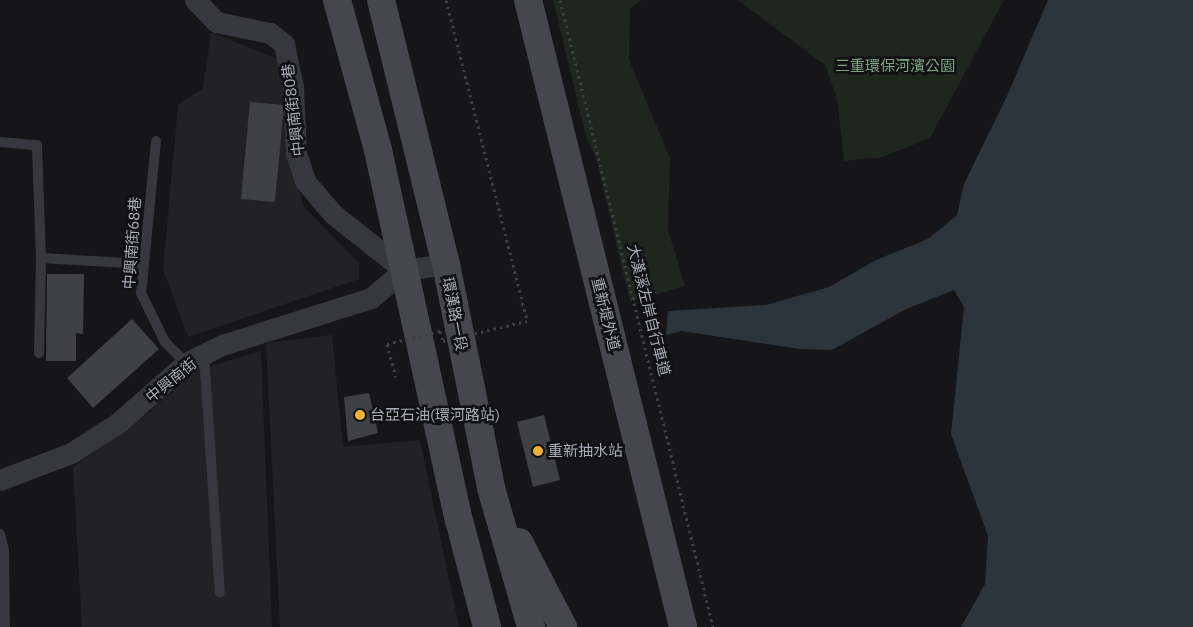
<!DOCTYPE html>
<meta charset="utf-8">
<style>
body{margin:0}
#map{position:relative;width:1193px;height:627px;overflow:hidden;background:#161618;font-family:"IBM Plex Sans","Noto Sans TC",sans-serif}
div>[style]{position:absolute}
.built>*{inset:0;background:#222225}
.green>*{inset:0;background:#1e261f}
.water>*{inset:0;background:#2c353c}
.building>*{inset:0;background:#404145}
.path>*{height:3px;margin-top:-1.5px;transform-origin:0;background:repeating-linear-gradient(90deg,#3d3f44 0 2.5px,transparent 0 6.5px)}
.lane>*{height:10px;margin:-5px;padding:0 5px;transform-origin:5px;border-radius:5px;background:#37383d}
.street>*{height:21px;margin:-10.5px;padding:0 10.5px;transform-origin:10.5px;border-radius:10.5px;background:#37383d}
.secondary>*{height:28px;margin:-14px;padding:0 14px;transform-origin:14px;border-radius:14px;background:#45474d}
.path-bridge>*{height:3px;margin-top:-1.5px;transform-origin:0;background:repeating-linear-gradient(90deg,#3d3f44 0 2.5px,transparent 0 6.5px)}
.dots>*{width:14px;height:14px;translate:-50% -50%;box-sizing:border-box;border:2px solid #111113;border-radius:50%}
span{translate:-50% -50%;white-space:nowrap;text-align:center;line-height:1.15;-webkit-text-stroke:5px #111113;paint-order:stroke}
.park-label{font-size:15px;color:#7fa381}
.street-label{font-size:15px;color:#a8adb8}
.poi-label{font-size:15px;color:#a8adb8}
.left{translate:0 -50%;text-align:left}
</style>
<div id="map">
<div class="built">
<div style="clip-path:polygon(211px 32px,277px 59px,303px 206px,359px 263px,359px 279px,188px 337px,163px 269px,178px 105px,203px 88px)"></div>
<div style="clip-path:polygon(332px 335px,343px 447px,420px 440px,459px 627px,280px 627px,266px 343px)"></div>
<div style="clip-path:polygon(261px 351px,272px 627px,82px 627px,73px 467px,147px 414px,195px 371px)"></div>
</div>
<div class="green">
<div style="clip-path:polygon(553px 0,642px 0,630px 9px,629px 60px,670px 158px,668px 230px,685px 286px,630px 302px,596px 158px,586px 137px)"></div>
<div style="clip-path:polygon(738px 0,1004px 0,930px 138px,883px 157px,844px 161px,837px 99px,825px 65px)"></div>
</div>
<div class="water">
<div style="clip-path:polygon(1048px 0,1193px 0,1193px 627px,961px 627px,985px 584px,988px 536px,951px 434px,964px 307px,954px 290px,906px 309px,832px 350px,800px 349px,681px 331px,666px 335px,668px 311px,766px 305px,829px 287px,876px 260px,928px 239px,957px 215px,964px 184px,1007px 96px)"></div>
</div>
<div class="building">
<div style="clip-path:polygon(250px 102px,284px 105px,275px 202px,241px 199px)"></div>
<div style="clip-path:polygon(47px 274px,84px 274px,83px 334px,76px 333px,76px 361px,46px 361px)"></div>
<div style="clip-path:polygon(132px 319px,159px 349px,93px 408px,67px 378px)"></div>
<div style="clip-path:polygon(369px 393px,378px 433px,348px 441px,344px 397px)"></div>
<div style="clip-path:polygon(544px 415px,560px 480px,533px 487px,517px 422px)"></div>
</div>
<div class="path">
<div style="left:446px;top:0;width:331px;rotate:75.8deg"></div>
<div style="left:560px;top:0;width:645px;rotate:76.29deg"></div>
<div style="left:387px;top:344px;width:34px;rotate:75deg"></div>
</div>
<div class="lane">
<div style="left:156px;top:141px;width:153px;rotate:95.6deg"></div>
<div style="left:141px;top:293px;width:55px;rotate:63.9deg"></div>
<div style="left:165px;top:342px;width:30px;rotate:45deg"></div>
<div style="left:0;top:142px;width:37px;rotate:5deg"></div>
<div style="left:37px;top:145px;width:113px;rotate:88deg"></div>
<div style="left:41px;top:258px;width:95px;rotate:91.2deg"></div>
<div style="left:41px;top:258px;width:102px;rotate:3.4deg"></div>
<div style="left:204px;top:354px;width:239px;rotate:86.2deg"></div>
<div style="left:0;top:534px;width:16px;rotate:76deg"></div>
<div style="left:4px;top:550px;width:77px;rotate:89.3deg"></div>
</div>
<div class="street">
<div style="left:195px;top:0;width:30px;rotate:46deg"></div>
<div style="left:216px;top:22px;width:55px;rotate:11.5deg"></div>
<div style="left:270px;top:33px;width:18px;rotate:38deg"></div>
<div style="left:284px;top:44px;width:44px;rotate:78.2deg"></div>
<div style="left:293px;top:87px;width:66px;rotate:87.4deg"></div>
<div style="left:296px;top:153px;width:29px;rotate:72deg"></div>
<div style="left:305px;top:181px;width:43px;rotate:49.7deg"></div>
<div style="left:333px;top:214px;width:90px;rotate:38.3deg"></div>
<div style="left:404px;top:270px;width:42px;rotate:-8.1deg"></div>
<div style="left:0;top:480px;width:76px;rotate:-20.8deg"></div>
<div style="left:71px;top:453px;width:56px;rotate:-32.6deg"></div>
<div style="left:118px;top:423px;width:91px;rotate:-41.4deg"></div>
<div style="left:186px;top:363px;width:40px;rotate:-26.6deg"></div>
<div style="left:222px;top:345px;width:156px;rotate:-17.5deg"></div>
<div style="left:371px;top:298px;width:43px;rotate:-40.3deg"></div>
</div>
<div class="secondary">
<div style="left:337px;top:0;width:156px;rotate:74.7deg"></div>
<div style="left:378px;top:150px;width:379px;rotate:77.7deg"></div>
<div style="left:459px;top:520px;width:111px;rotate:75.3deg"></div>
<div style="left:381px;top:0;width:272px;rotate:76.2deg"></div>
<div style="left:446px;top:264px;width:228px;rotate:78.6deg"></div>
<div style="left:491px;top:488px;width:145px;rotate:73.9deg"></div>
<div style="left:528px;top:0;width:646px;rotate:76.11deg"></div>
<div style="left:519px;top:542px;width:96px;rotate:62.6deg"></div>
</div>
<div class="path-bridge">
<div style="left:387px;top:344px;width:55px;rotate:-13.8deg"></div>
<div style="left:440px;top:331px;width:10px;rotate:73deg"></div>
<div style="left:443px;top:341px;width:86px;rotate:-13.4deg"></div>
</div>
<div class="dots">
<div style="left:360px;top:415px;background:#f2b134"></div>
<div style="left:538px;top:451px;background:#f2b134"></div>
</div>
<div class="park-label">
<span style="left:895px;top:66px">三重環保河濱公園</span>
</div>
<div class="street-label">
<span style="left:293px;top:110px;rotate:-97deg">中興南街80巷</span>
<span style="left:132px;top:243px;rotate:-86deg">中興南街68巷</span>
<span style="left:649px;top:310px;rotate:76deg">大漢溪左岸自行車道</span>
<span style="left:455px;top:314px;rotate:79deg">環漢路一段</span>
<span style="left:606px;top:314px;rotate:76deg">重新堤外道</span>
<span style="left:171px;top:380px;rotate:-39deg">中興南街</span>
</div>
<div class="poi-label">
<span class="left" style="left:370px;top:415px">台亞石油(環河路站)</span>
<span class="left" style="left:548px;top:451px">重新抽水站</span>
</div>
</div>
